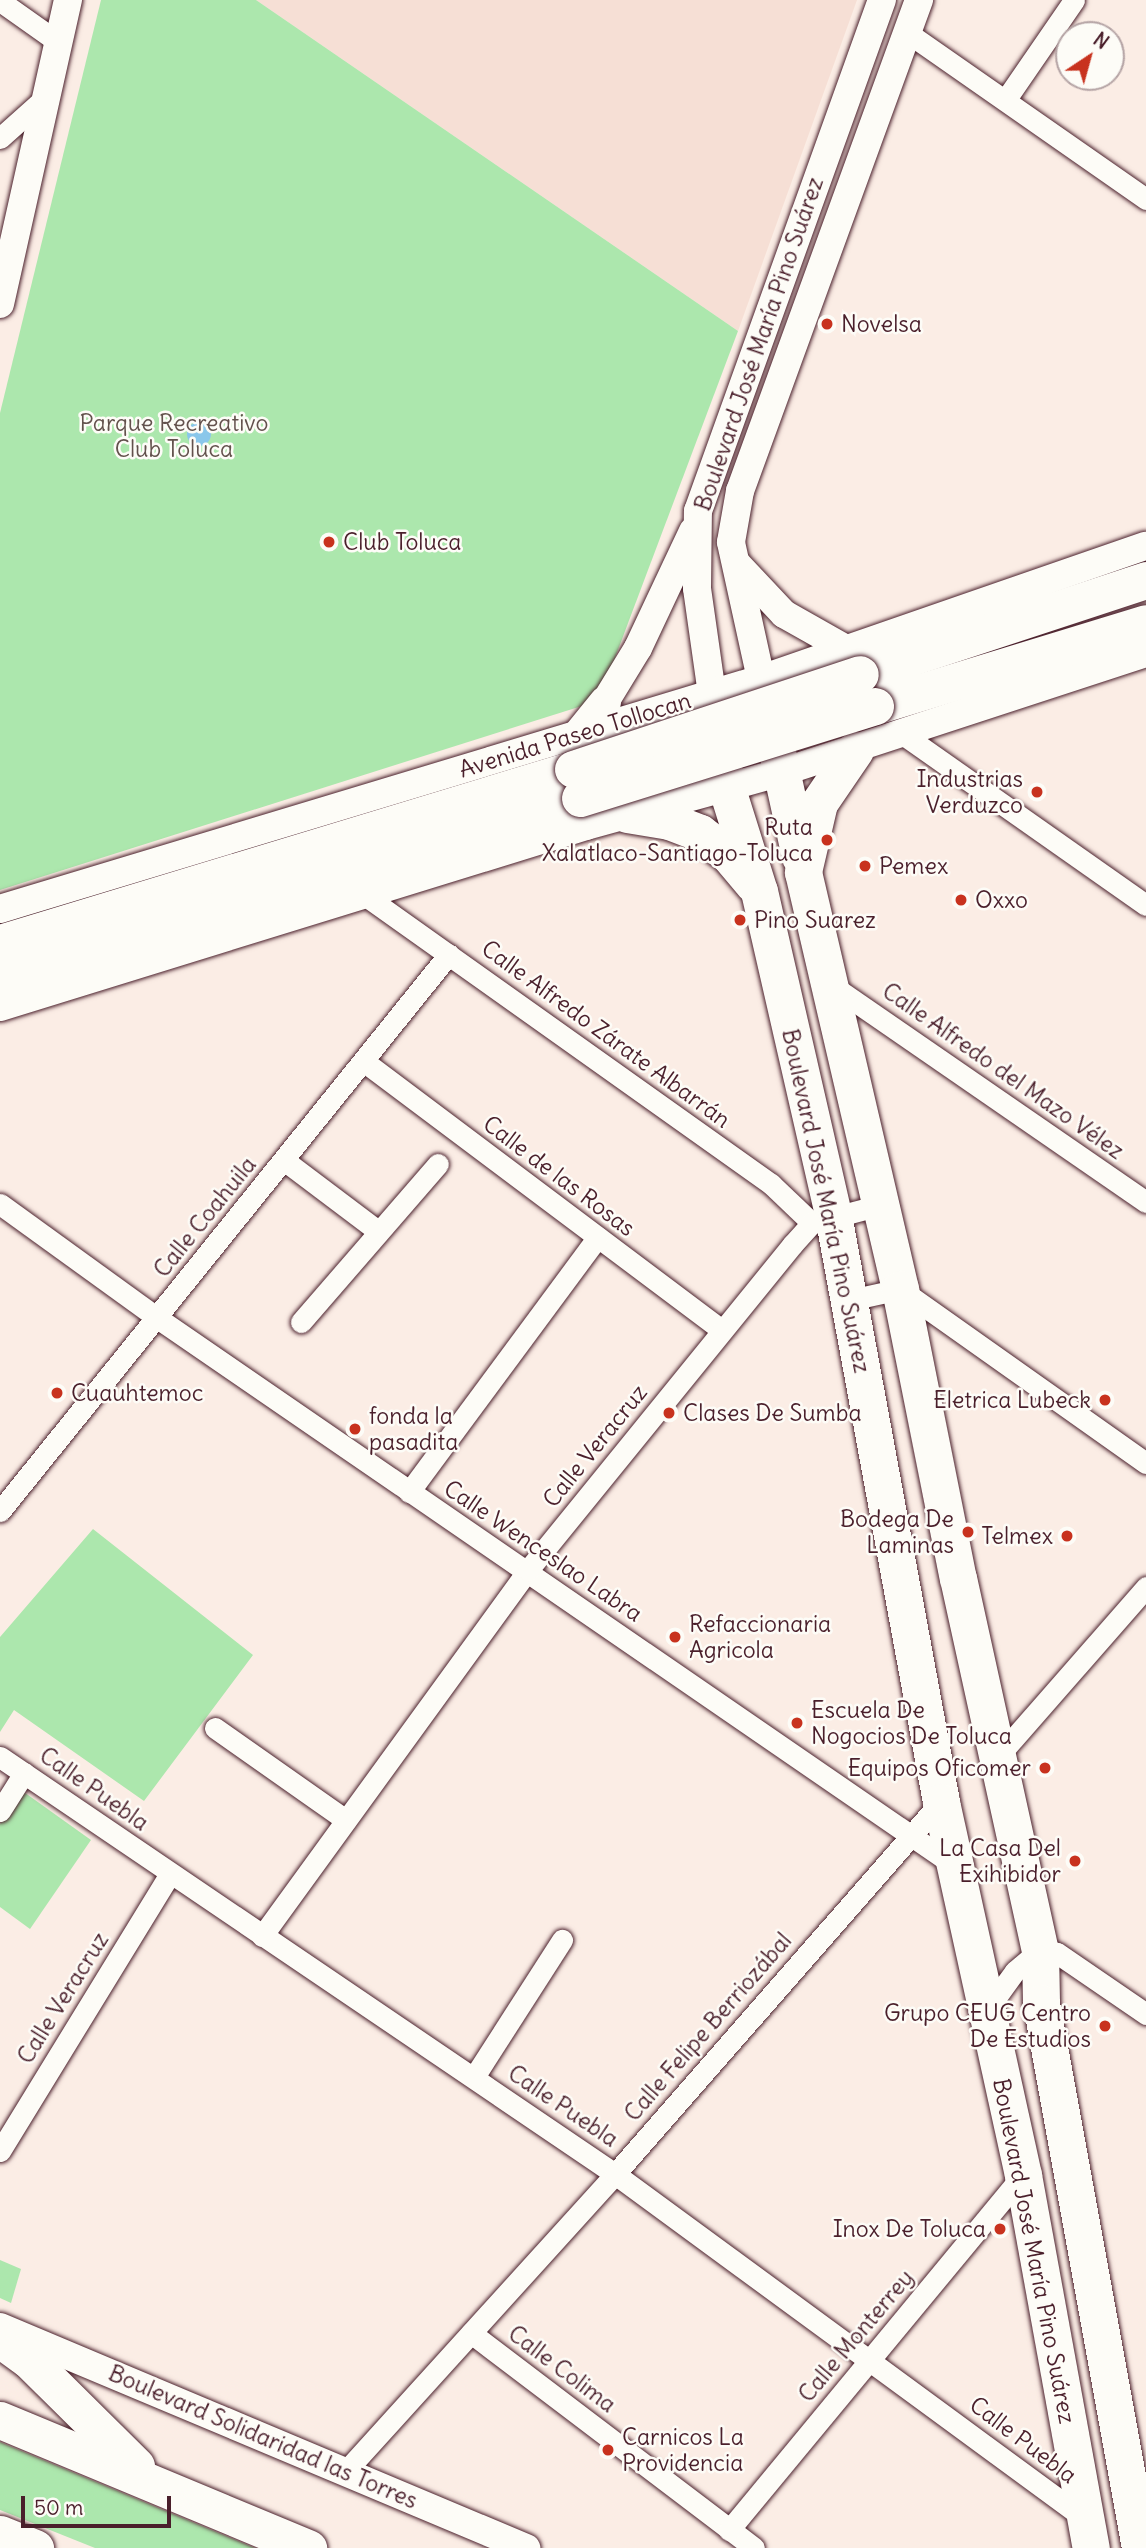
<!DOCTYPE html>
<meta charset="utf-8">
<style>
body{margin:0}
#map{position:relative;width:1146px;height:2548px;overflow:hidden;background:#fbede5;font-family:Delius,sans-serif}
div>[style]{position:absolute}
.built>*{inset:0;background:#f6dfd5}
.green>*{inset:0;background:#ace7ad}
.water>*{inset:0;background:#8ac7ea}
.round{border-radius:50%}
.roads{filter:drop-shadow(0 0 2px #4a1f2b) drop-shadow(0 0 2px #4a1f2b)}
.street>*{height:21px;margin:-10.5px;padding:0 10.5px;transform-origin:10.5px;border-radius:10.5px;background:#fdfcf7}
.secondary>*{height:28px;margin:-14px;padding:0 14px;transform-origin:14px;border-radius:14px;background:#fdfcf7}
.primary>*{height:32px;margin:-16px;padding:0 16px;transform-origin:16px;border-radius:16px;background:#fdfcf7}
.highway>*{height:37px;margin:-18.5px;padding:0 18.5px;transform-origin:18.5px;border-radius:18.5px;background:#fdfcf7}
.bridges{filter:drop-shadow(0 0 2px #4a1f2b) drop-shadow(0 0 2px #4a1f2b)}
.highway-bridge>*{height:37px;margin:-18.5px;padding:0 18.5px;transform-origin:18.5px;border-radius:18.5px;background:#fdfcf7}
.dots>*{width:19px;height:19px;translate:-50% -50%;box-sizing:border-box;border:4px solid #fdfcf7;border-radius:50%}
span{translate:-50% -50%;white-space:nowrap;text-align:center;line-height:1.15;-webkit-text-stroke:5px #fdfcf7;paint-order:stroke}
.poi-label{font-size:23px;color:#4a1f2b}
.left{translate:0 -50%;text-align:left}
.right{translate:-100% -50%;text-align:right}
.street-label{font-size:23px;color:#4a1f2b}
.park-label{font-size:23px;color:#62514c}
.north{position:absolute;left:1055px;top:21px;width:70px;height:70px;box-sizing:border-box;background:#fdfcf7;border:2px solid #b5a4a5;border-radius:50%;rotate:36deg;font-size:19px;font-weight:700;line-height:28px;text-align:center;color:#4a1f2b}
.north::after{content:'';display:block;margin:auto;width:24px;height:32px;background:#c8321e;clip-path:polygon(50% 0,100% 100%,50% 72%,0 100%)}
.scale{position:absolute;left:21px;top:2496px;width:150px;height:32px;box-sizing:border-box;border:4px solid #4a1f2b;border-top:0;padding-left:9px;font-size:21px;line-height:24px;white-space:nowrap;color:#4a1f2b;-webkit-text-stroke:5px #fdfcf7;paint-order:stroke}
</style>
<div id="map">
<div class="built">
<div style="clip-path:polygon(256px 0,857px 0,738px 331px)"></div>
</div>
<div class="green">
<div style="clip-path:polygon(101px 0,256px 0,738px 331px,610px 671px,585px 705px,0 890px,0 413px)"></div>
<div style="clip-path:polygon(93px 1529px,253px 1655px,144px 1801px,14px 1710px,0 1732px,0 1637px)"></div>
<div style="clip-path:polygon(21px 1790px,91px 1840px,30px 1929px,0 1907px,0 1824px)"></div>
<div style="clip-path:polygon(0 2260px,21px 2269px,11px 2303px,0 2298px)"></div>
<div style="clip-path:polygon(0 2442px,255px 2548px,95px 2548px,0 2510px)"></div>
</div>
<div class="water">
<div class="round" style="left:187px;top:422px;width:24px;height:24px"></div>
</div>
<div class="roads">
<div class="street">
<div style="left:0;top:1px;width:71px;rotate:35.3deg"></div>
<div style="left:908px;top:33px;width:290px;rotate:34.9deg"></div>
<div style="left:1006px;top:99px;width:120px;rotate:-55.5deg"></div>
<div style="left:0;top:138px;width:63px;rotate:-41.8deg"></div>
<div style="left:901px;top:733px;width:299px;rotate:35.1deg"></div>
<div style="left:363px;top:894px;width:501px;rotate:35.4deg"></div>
<div style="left:771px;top:1184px;width:57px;rotate:43.6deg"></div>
<div style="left:830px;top:984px;width:384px;rotate:34.6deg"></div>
<div style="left:366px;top:1063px;width:445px;rotate:36.9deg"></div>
<div style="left:285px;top:1161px;width:116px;rotate:37deg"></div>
<div style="left:0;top:1204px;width:193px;rotate:35.9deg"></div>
<div style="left:156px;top:1317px;width:969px;rotate:34.49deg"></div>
<div style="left:850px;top:1300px;width:51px;rotate:-12.4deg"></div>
<div style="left:900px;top:1289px;width:301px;rotate:35.3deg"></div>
<div style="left:301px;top:1322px;width:209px;rotate:-49.1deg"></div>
<div style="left:409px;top:1492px;width:317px;rotate:-53.5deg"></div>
<div style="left:0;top:1511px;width:715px;rotate:-51.13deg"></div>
<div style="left:215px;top:1728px;width:160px;rotate:35.1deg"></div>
<div style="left:1000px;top:1754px;width:222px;rotate:-48.8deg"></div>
<div style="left:0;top:1757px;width:743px;rotate:34.14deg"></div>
<div style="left:615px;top:2174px;width:582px;rotate:36.26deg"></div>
<div style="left:0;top:1811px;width:45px;rotate:-57.7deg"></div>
<div style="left:262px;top:1936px;width:452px;rotate:-54deg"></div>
<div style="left:528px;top:1570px;width:419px;rotate:-50.9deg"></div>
<div style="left:792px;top:1245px;width:30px;rotate:-48deg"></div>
<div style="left:812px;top:1223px;width:70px;rotate:-14.8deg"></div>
<div style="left:986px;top:2011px;width:49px;rotate:-54.1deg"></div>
<div style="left:1015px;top:1971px;width:33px;rotate:-40deg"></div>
<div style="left:1040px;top:1950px;width:17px;rotate:10deg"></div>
<div style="left:1057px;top:1953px;width:108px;rotate:34.4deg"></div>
<div style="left:474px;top:2077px;width:163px;rotate:-57.3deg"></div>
<div style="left:0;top:2151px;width:325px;rotate:-58.5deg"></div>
<div style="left:471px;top:2333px;width:355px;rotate:37.2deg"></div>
<div style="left:344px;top:2473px;width:404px;rotate:-47.8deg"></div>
<div style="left:615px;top:2174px;width:495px;rotate:-48.8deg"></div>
<div style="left:729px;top:2530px;width:461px;rotate:-50.4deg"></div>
</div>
<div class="secondary">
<div style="left:0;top:304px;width:312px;rotate:-77.4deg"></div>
<div style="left:738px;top:565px;width:67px;rotate:46.8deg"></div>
<div style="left:784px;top:614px;width:73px;rotate:29.4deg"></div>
<div style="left:761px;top:679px;width:140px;rotate:-102.4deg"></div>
<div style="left:731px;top:542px;width:52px;rotate:-80deg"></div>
<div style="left:740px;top:491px;width:523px;rotate:-69.97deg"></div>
<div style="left:712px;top:694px;width:107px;rotate:-98.1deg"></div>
<div style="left:697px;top:588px;width:77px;rotate:-89.3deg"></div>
<div style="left:698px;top:511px;width:543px;rotate:-70.2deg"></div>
<div style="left:605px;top:702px;width:63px;rotate:-58.6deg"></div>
<div style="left:638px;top:648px;width:129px;rotate:-64.8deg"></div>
<div style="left:0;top:909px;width:795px;rotate:-16.82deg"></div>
<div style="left:761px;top:679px;width:407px;rotate:-19.1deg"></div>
<div style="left:0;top:1007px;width:613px;rotate:-17.16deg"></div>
<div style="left:586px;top:826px;width:203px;rotate:-15.4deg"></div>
<div style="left:782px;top:772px;width:383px;rotate:-18.1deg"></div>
<div style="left:0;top:2327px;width:571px;rotate:22.79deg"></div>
</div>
<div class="primary">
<div style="left:581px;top:732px;width:38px;rotate:-51deg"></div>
</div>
<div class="highway">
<div style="left:860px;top:674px;width:301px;rotate:-18.2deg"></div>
<div style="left:761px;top:679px;width:182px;rotate:77.6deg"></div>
<div style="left:712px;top:694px;width:93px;rotate:81.3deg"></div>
<div style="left:726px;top:786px;width:110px;rotate:72.6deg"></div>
<div style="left:759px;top:891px;width:332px;rotate:77.1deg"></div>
<div style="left:833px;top:1215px;width:597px;rotate:79.57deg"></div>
<div style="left:941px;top:1802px;width:382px;rotate:77.6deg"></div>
<div style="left:1023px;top:2175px;width:379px;rotate:79.7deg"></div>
<div style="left:875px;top:706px;width:283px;rotate:-17deg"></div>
<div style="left:855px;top:750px;width:64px;rotate:124.2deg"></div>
<div style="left:819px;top:803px;width:71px;rotate:103.1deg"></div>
<div style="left:803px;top:872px;width:428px;rotate:76.9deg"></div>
<div style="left:900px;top:1289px;width:295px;rotate:78.7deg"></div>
<div style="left:958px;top:1578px;width:381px;rotate:77.6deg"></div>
<div style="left:1040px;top:1950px;width:53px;rotate:88.9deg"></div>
<div style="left:1041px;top:2003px;width:554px;rotate:79.7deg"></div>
<div style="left:627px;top:814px;width:43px;rotate:9.5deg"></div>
<div style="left:669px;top:821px;width:33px;rotate:21deg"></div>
<div style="left:700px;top:833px;width:36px;rotate:37deg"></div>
<div style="left:729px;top:855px;width:38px;rotate:50deg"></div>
<div style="left:0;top:943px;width:599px;rotate:-16.89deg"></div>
<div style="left:0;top:978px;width:607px;rotate:-17.24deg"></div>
<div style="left:0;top:2339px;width:34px;rotate:36deg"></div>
<div style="left:28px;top:2359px;width:152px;rotate:44.7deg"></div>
<div style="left:0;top:2420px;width:334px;rotate:22.6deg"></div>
<div style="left:0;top:2534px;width:38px;rotate:22deg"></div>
</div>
</div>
<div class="bridges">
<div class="highway-bridge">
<div style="left:573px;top:769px;width:302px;rotate:-18.3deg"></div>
<div style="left:580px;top:798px;width:309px;rotate:-17.3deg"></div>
</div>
</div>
<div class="dots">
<div style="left:827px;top:324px;background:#c8321e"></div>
<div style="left:329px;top:542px;background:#c8321e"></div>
<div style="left:1037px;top:792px;background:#c8321e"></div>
<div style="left:827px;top:840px;background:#c8321e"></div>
<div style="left:865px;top:866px;background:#c8321e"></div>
<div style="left:961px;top:900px;background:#c8321e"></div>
<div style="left:740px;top:920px;background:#c8321e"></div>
<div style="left:57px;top:1393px;background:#c8321e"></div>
<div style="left:1105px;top:1400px;background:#c8321e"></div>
<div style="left:669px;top:1413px;background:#c8321e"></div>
<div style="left:355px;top:1429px;background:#c8321e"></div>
<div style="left:968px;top:1532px;background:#c8321e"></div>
<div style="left:1067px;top:1536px;background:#c8321e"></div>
<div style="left:675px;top:1637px;background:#c8321e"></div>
<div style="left:797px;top:1723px;background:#c8321e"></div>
<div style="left:1045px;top:1768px;background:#c8321e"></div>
<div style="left:1075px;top:1861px;background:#c8321e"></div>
<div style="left:1105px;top:2026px;background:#c8321e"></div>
<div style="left:1000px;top:2229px;background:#c8321e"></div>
<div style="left:608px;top:2450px;background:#c8321e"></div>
</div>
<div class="poi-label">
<span class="left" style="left:841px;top:324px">Novelsa</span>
<span class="left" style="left:343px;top:542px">Club Toluca</span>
<span class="right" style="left:1023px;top:792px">Industrias<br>Verduzco</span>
<span class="right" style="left:813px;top:840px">Ruta<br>Xalatlaco-Santiago-Toluca</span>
<span class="left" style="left:879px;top:866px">Pemex</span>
<span class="left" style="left:975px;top:900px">Oxxo</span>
<span class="left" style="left:754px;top:920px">Pino Suarez</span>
<span class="left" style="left:71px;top:1393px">Cuauhtemoc</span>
<span class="right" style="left:1091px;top:1400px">Eletrica Lubeck</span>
<span class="left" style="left:683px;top:1413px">Clases De Sumba</span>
<span class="left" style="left:369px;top:1429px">fonda la<br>pasadita</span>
<span class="right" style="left:954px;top:1532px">Bodega De<br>Laminas</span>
<span class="right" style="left:1053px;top:1536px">Telmex</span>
<span class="left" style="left:689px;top:1637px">Refaccionaria<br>Agricola</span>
<span class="left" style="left:811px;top:1723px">Escuela De<br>Nogocios De Toluca</span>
<span class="right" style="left:1031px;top:1768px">Equipos Oficomer</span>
<span class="right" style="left:1061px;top:1861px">La Casa Del<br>Exihibidor</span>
<span class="right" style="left:1091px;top:2026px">Grupo CEUG Centro<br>De Estudios</span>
<span class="right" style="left:986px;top:2229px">Inox De Toluca</span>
<span class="left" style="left:622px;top:2450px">Carnicos La<br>Providencia</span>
</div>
<div class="street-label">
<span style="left:759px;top:344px;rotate:-71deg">Boulevard José María Pino Suárez</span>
<span style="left:575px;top:735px;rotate:-17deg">Avenida Paseo Tollocan</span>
<span style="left:606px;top:1034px;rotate:36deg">Calle Alfredo Zárate Albarrán</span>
<span style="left:1003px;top:1071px;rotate:35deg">Calle Alfredo del Mazo Vélez</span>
<span style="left:559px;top:1176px;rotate:37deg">Calle de las Rosas</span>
<span style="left:826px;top:1201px;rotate:78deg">Boulevard José María Pino Suárez</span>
<span style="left:205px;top:1217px;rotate:-51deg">Calle Coahuila</span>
<span style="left:595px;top:1446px;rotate:-51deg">Calle Veracruz</span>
<span style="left:543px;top:1551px;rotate:34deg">Calle Wenceslao Labra</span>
<span style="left:94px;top:1789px;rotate:35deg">Calle Puebla</span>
<span style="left:63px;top:1998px;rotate:-58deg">Calle Veracruz</span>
<span style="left:708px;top:2027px;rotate:-49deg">Calle Felipe Berriozábal</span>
<span style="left:563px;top:2106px;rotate:34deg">Calle Puebla</span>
<span style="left:1034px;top:2251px;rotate:79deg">Boulevard José María Pino Suárez</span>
<span style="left:856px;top:2336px;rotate:-50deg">Calle Monterrey</span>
<span style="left:562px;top:2369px;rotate:37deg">Calle Colima</span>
<span style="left:263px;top:2437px;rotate:23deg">Boulevard Solidaridad las Torres</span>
<span style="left:1023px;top:2440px;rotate:37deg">Calle Puebla</span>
</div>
<div class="park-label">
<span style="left:174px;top:436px">Parque Recreativo<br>Club Toluca</span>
</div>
<div class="north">N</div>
<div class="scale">50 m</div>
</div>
